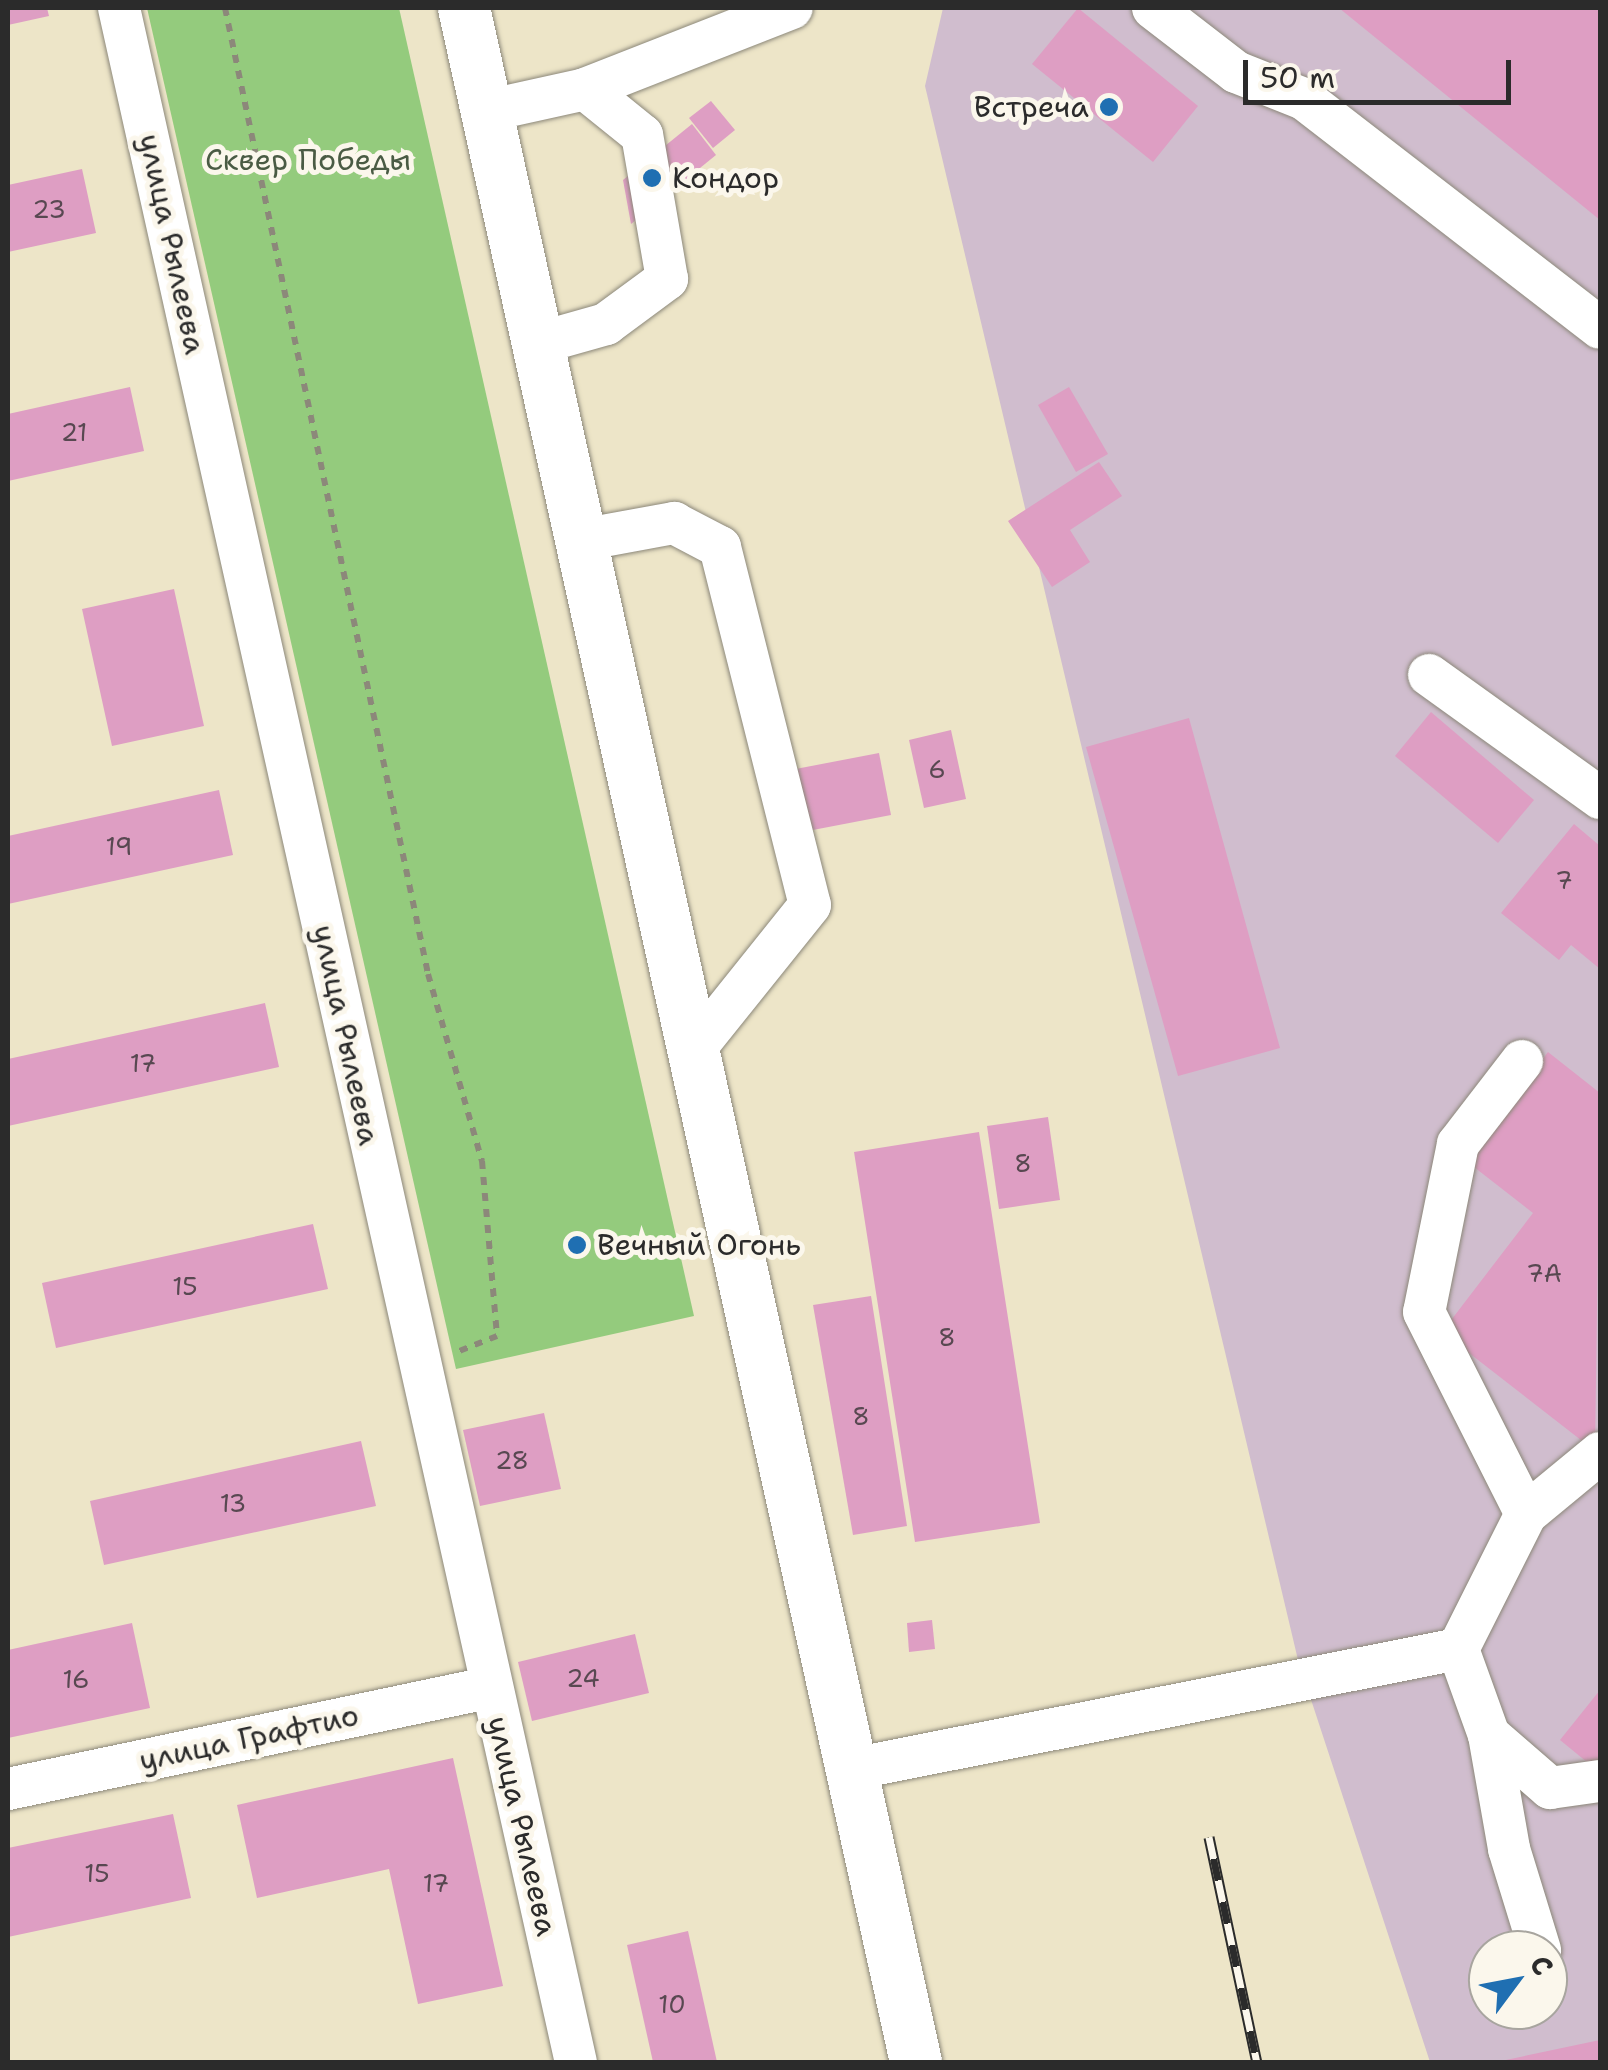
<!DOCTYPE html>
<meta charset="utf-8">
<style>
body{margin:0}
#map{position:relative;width:1608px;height:2070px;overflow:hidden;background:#ede5c8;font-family:"Shantell Sans",sans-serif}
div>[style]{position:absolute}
.industrial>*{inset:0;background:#d0bdce}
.green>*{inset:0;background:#94cb7d}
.building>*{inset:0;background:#de9ec3}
.path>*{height:6px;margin-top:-3px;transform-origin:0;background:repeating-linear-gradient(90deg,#8c887a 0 8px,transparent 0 16px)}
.roads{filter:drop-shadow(0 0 2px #8c887a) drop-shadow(0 0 2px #8c887a)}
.minor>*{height:42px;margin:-21px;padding:0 21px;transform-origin:21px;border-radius:21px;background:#fff}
.major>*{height:52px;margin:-26px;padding:0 26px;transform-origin:26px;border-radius:26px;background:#fff}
.rail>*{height:11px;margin-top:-5.5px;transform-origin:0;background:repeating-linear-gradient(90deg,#fbf7ec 0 22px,#2b2b2b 0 44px);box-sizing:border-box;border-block:2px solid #2b2b2b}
.dots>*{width:28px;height:28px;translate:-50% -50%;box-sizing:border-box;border:5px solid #fbf7ec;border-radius:50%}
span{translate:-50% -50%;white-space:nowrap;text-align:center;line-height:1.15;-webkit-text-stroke:10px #fbf7ec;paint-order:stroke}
.number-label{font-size:25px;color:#584851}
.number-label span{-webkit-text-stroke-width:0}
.poi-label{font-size:30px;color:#2b2b2b}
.right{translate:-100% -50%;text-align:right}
.left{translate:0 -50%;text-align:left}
.park-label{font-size:30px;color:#4a5b44}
.street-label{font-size:30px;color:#2b2b2b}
.frame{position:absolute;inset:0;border:10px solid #2b2b2b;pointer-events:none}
.north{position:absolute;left:1468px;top:1930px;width:100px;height:100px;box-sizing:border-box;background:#fbf7ec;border:2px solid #a8a59f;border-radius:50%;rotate:58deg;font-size:28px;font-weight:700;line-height:40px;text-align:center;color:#2b2b2b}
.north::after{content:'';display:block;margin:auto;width:35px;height:45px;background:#1f6fb2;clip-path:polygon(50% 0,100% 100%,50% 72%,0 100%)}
.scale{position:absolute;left:1243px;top:60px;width:268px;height:45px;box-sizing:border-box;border:5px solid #2b2b2b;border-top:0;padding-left:12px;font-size:30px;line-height:35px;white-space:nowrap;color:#2b2b2b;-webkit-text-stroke:8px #fbf7ec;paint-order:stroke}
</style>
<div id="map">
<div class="industrial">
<div style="clip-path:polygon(evenodd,943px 8px,1600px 8px,1600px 2062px,1430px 2062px,1298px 1660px,925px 86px,943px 8px,1488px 1950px,1548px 1950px,1548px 2010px,1488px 2010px,1488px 1950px)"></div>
</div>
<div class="green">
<div style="clip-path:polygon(147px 8px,399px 8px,694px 1316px,456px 1369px)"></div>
</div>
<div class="building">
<div style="clip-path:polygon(8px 8px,47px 8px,49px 16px,8px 25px)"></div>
<div style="clip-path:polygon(1078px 8px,1198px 106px,1153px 162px,1032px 64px)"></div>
<div style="clip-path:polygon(1339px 8px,1600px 8px,1600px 220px)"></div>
<div style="clip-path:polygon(711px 101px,735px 130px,713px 148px,689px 118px)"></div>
<div style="clip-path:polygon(692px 124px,716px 155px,631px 224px,623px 180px)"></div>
<div style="clip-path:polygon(82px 169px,96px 233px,8px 252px,8px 185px)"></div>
<div style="clip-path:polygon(130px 387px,144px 451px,8px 481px,8px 414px)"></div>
<div style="clip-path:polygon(1069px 387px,1108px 454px,1076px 472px,1038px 405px)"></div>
<div style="clip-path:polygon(1099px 462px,1122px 496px,1070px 530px,1090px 562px,1052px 587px,1008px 521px)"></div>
<div style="clip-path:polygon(174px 589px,204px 726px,112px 746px,82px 609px)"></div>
<div style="clip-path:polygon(1431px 712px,1534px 800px,1498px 843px,1395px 756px)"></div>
<div style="clip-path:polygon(1189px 718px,1280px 1048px,1178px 1076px,1086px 747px)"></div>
<div style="clip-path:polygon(951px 730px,966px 799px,924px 808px,909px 740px)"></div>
<div style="clip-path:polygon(879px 753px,891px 815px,792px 834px,780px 772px)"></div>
<div style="clip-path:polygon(219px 790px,233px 855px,8px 904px,8px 836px)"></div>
<div style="clip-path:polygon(1574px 824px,1600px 846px,1600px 969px,1571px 945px,1559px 960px,1501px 913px)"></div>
<div style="clip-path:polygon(265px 1003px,279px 1067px,8px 1126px,8px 1059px)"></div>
<div style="clip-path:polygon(1548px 1052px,1600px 1093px,1595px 1451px,1442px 1332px,1533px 1213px,1465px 1160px)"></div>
<div style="clip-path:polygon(1048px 1117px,1060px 1200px,999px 1209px,987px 1126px)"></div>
<div style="clip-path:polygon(979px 1132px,1040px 1523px,915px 1542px,854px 1152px)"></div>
<div style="clip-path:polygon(313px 1224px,328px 1289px,56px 1348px,42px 1283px)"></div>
<div style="clip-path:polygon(871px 1296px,907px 1526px,853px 1535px,813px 1305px)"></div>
<div style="clip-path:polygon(544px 1413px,561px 1489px,480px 1506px,463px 1430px)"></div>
<div style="clip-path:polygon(361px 1441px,376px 1506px,104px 1565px,90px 1501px)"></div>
<div style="clip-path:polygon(932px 1620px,935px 1649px,909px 1652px,907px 1623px)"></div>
<div style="clip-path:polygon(132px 1623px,150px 1708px,8px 1738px,8px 1650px)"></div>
<div style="clip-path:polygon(635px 1634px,649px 1693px,532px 1721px,518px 1662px)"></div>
<div style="clip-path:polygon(1600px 1690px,1600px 1759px,1593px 1767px,1560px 1740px)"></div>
<div style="clip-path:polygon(453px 1758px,503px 1986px,418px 2004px,389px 1869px,257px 1898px,237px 1805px)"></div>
<div style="clip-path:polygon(173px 1814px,191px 1898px,8px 1937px,8px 1848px)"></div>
<div style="clip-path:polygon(688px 1931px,717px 2062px,653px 2062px,627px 1945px)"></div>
<div style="clip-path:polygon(1600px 2040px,1600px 2062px,1501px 2062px,1501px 2061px)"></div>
</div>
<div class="path">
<div style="left:225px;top:8px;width:987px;rotate:78.13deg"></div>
<div style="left:428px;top:974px;width:195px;rotate:73.9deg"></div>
<div style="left:482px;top:1161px;width:176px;rotate:85.1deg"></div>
<div style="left:497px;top:1336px;width:46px;rotate:158.4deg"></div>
</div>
<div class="roads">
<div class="minor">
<div style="left:119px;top:8px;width:2104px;rotate:77.46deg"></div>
<div style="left:1153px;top:8px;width:105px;rotate:37.6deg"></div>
<div style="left:1236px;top:72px;width:73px;rotate:21.7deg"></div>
<div style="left:1304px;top:99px;width:374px;rotate:37.7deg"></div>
<div style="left:486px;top:111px;width:101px;rotate:-12.5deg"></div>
<div style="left:585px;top:89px;width:222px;rotate:-21.4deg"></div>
<div style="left:539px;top:343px;width:70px;rotate:-15.8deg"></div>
<div style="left:606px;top:324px;width:76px;rotate:-36.4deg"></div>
<div style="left:667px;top:279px;width:146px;rotate:-99.8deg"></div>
<div style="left:642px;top:135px;width:73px;rotate:-141.1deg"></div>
<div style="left:581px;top:540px;width:95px;rotate:-10.4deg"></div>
<div style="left:674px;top:523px;width:52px;rotate:27.6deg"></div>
<div style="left:720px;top:547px;width:369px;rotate:75.9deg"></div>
<div style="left:810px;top:905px;width:186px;rotate:128.7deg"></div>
<div style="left:1429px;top:675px;width:211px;rotate:35.7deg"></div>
<div style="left:1522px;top:1061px;width:105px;rotate:127.6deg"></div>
<div style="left:1458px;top:1144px;width:171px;rotate:101.4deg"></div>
<div style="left:1424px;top:1312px;width:226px;rotate:63.2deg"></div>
<div style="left:1600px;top:1453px;width:96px;rotate:140.5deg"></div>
<div style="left:1526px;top:1514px;width:151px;rotate:116.7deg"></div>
<div style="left:1458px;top:1649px;width:91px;rotate:70.2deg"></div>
<div style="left:1489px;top:1735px;width:81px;rotate:41deg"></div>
<div style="left:1550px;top:1788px;width:50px;rotate:-8deg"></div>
<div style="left:1489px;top:1735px;width:116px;rotate:80deg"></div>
<div style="left:1509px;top:1849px;width:106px;rotate:72.9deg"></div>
<div style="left:852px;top:1769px;width:618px;rotate:-11.2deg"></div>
<div style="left:8px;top:1789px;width:493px;rotate:-11.9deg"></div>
</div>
<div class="major">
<div style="left:464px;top:8px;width:2103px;rotate:77.59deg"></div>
</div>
</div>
<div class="rail">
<div style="left:1209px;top:1837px;width:230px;rotate:78deg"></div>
</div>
<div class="dots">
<div style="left:1109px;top:107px;background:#1f6fb2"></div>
<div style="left:652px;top:178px;background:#1f6fb2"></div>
<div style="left:577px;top:1245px;background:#1f6fb2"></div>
</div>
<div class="number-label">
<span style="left:49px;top:209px">23</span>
<span style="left:74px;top:432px">21</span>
<span style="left:937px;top:769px">6</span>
<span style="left:119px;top:846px">19</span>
<span style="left:1564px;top:880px">7</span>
<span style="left:143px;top:1063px">17</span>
<span style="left:1023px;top:1163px">8</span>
<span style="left:1544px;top:1273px">7А</span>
<span style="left:185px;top:1286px">15</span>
<span style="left:947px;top:1337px">8</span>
<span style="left:861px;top:1416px">8</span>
<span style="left:512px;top:1460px">28</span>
<span style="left:233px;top:1503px">13</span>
<span style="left:583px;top:1678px">24</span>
<span style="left:76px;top:1679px">16</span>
<span style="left:97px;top:1873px">15</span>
<span style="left:436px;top:1883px">17</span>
<span style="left:672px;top:2004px">10</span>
</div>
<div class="poi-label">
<span class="right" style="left:1089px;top:107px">Встреча</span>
<span class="left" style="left:672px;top:178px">Кондор</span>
<span class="left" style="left:597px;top:1245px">Вечный Огонь</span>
</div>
<div class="park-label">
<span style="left:308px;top:160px">Сквер Победы</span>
</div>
<div class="street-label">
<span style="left:172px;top:244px;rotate:78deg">улица Рылеева</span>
<span style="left:346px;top:1035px;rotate:78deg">улица Рылеева</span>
<span style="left:249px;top:1738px;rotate:-12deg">улица Графтио</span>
<span style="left:522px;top:1826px;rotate:77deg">улица Рылеева</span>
</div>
<div class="frame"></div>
<div class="north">С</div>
<div class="scale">50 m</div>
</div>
